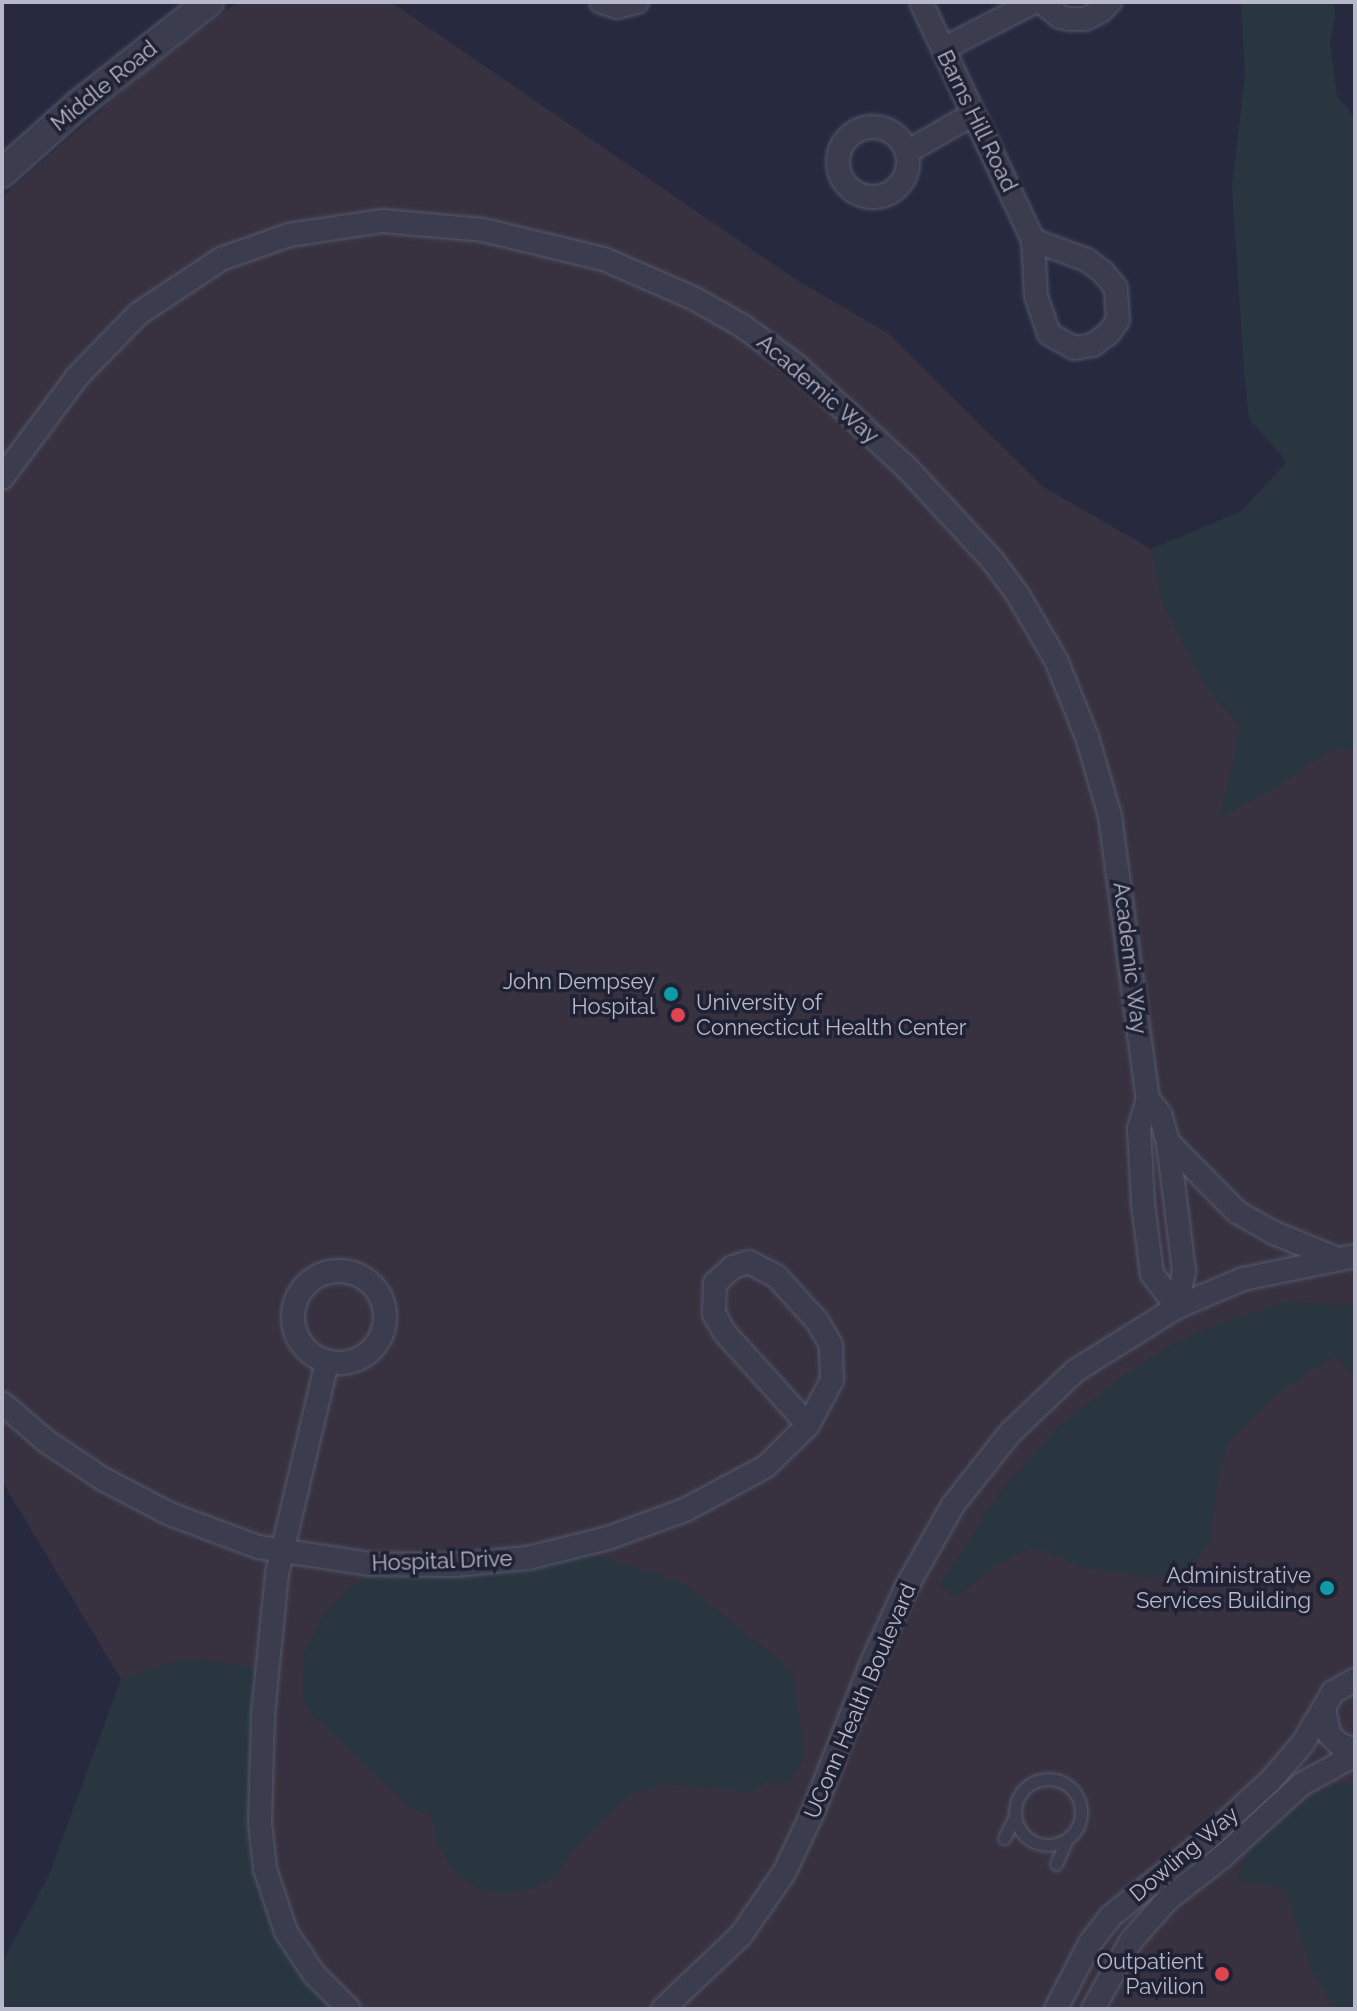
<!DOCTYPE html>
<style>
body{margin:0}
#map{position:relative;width:1357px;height:2011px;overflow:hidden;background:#272a3f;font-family:Raleway,sans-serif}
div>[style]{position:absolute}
.medical>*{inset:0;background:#383240}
.green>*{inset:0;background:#293640}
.roads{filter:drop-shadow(0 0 2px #55586a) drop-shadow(0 0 2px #55586a)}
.service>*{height:11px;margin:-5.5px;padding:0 5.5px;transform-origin:5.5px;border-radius:5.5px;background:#3b3d4f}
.service>.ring{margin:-5.5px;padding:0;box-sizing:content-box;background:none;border:11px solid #3b3d4f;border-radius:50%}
.minor>*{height:22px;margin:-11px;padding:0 11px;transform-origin:11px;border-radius:11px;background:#3b3d4f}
.minor>.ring{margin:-11px;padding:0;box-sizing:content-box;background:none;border:22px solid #3b3d4f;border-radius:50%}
.tertiary>*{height:28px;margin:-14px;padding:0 14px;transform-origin:14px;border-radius:14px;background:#3b3d4f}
.dots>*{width:22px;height:22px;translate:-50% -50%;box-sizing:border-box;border:4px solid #1f2234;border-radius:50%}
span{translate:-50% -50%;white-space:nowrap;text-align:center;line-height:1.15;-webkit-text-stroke:7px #1f2234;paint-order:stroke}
.street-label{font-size:22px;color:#b7b9ca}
.poi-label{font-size:22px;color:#b7b9ca}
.right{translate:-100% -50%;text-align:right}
.left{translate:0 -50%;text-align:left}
.frame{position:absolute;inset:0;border:4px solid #b7b9ca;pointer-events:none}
</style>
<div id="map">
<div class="medical">
<div style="clip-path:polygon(238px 2px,391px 2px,795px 279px,889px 334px,1042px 486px,1151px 549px,1355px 498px,1355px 2009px,169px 2009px,150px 1966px,121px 1679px,2px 1481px,2px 197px,153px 65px)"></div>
</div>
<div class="green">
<div style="clip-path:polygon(1241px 2px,1334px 2px,1335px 16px,1330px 43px,1337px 97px,1355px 117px,1355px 747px,1329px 751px,1271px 791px,1220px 817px,1241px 726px,1208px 690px,1162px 603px,1151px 549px,1240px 512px,1287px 462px,1249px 419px,1244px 369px,1232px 187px,1245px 74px)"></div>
<div style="clip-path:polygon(1287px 1302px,1355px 1306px,1355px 1376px,1334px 1356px,1274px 1396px,1227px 1444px,1216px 1488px,1211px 1542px,1182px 1575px,1153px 1578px,1081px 1567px,1035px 1547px,998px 1563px,955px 1598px,940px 1585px,996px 1497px,1058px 1427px,1123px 1376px,1168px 1347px,1212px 1326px)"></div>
<div style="clip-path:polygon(557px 1554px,606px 1558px,683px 1583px,755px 1640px,793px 1673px,805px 1757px,788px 1785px,766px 1781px,754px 1792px,668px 1784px,633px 1793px,576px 1846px,557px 1875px,536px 1888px,500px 1894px,480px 1889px,455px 1872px,438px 1845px,431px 1815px,411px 1808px,312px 1715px,303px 1699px,304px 1654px,322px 1617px,353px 1585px,380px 1573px)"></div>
<div style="clip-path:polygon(189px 1658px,267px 1670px,262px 1853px,282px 1929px,349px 2009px,2px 2009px,2px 1963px,49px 1875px,121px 1679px)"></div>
<div style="clip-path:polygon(1348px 1782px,1355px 1782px,1355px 2009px,1336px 2009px,1311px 1969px,1285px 1889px,1237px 1880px,1247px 1852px,1287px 1815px,1325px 1787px)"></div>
</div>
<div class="roads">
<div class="service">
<div class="ring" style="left:1015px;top:1779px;width:55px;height:55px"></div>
<div style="left:1004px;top:1838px;width:25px;rotate:-63deg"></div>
<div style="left:1056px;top:1864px;width:27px;rotate:-66deg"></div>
</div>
<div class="minor">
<div style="left:601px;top:2px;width:17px;rotate:17deg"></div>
<div style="left:617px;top:7px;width:21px;rotate:-14deg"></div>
<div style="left:921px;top:2px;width:263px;rotate:64.8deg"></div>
<div style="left:1033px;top:240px;width:56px;rotate:86.9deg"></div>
<div style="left:1036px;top:296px;width:40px;rotate:71.1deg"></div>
<div style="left:1049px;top:334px;width:29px;rotate:29deg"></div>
<div style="left:1074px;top:348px;width:19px;rotate:-9deg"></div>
<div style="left:1093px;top:345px;width:20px;rotate:-37deg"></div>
<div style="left:1109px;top:333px;width:16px;rotate:-55deg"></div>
<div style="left:1118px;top:320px;width:32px;rotate:-94deg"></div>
<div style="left:1116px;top:288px;width:21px;rotate:-129deg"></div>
<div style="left:1103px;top:272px;width:20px;rotate:-143deg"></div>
<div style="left:1087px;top:260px;width:58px;rotate:-159.7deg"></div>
<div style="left:1042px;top:2px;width:23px;rotate:40deg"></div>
<div style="left:1060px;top:17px;width:10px;rotate:11deg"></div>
<div style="left:1070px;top:19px;width:15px"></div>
<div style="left:1085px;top:19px;width:18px;rotate:-27deg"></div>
<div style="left:1101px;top:11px;width:13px;rotate:-45deg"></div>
<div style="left:943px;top:49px;width:102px;rotate:-27.3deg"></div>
<div class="ring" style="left:838px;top:127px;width:48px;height:48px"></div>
<div style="left:907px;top:152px;width:76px;rotate:-29.9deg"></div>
<div style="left:2px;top:478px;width:126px;rotate:-53.4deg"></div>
<div style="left:77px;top:377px;width:88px;rotate:-45.9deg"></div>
<div style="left:138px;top:314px;width:100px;rotate:-33.5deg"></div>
<div style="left:221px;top:259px;width:72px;rotate:-19.4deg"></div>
<div style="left:289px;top:235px;width:95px;rotate:-8.5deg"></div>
<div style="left:383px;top:221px;width:100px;rotate:5.1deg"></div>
<div style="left:483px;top:230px;width:124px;rotate:13.5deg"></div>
<div style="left:604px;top:259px;width:99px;rotate:23.7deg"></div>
<div style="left:695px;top:299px;width:53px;rotate:29.5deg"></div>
<div style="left:741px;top:325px;width:68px;rotate:36deg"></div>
<div style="left:796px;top:365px;width:153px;rotate:42.9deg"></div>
<div style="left:908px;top:469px;width:125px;rotate:47.3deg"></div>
<div style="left:993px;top:561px;width:42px;rotate:53.7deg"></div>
<div style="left:1018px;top:595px;width:75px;rotate:59.7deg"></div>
<div style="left:1056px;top:660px;width:83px;rotate:68.1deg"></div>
<div style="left:1087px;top:737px;width:82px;rotate:73.8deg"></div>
<div style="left:1110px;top:816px;width:286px;rotate:82.4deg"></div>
<div style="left:1148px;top:1099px;width:31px;rotate:107deg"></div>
<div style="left:1139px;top:1129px;width:75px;rotate:86.9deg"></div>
<div style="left:1143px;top:1204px;width:71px;rotate:82.7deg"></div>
<div style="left:1152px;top:1274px;width:41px;rotate:52.9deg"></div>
<div style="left:1177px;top:1307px;width:37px;rotate:-79deg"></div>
<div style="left:1184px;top:1271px;width:130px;rotate:-97.1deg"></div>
<div style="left:1168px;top:1142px;width:29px;rotate:-106deg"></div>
<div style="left:1160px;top:1114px;width:19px;rotate:-129deg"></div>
<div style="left:1168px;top:1142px;width:98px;rotate:45.4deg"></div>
<div style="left:1237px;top:1212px;width:43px;rotate:29.6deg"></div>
<div style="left:1274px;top:1233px;width:66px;rotate:22.3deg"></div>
<div class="ring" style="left:293px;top:1271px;width:70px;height:70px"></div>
<div style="left:327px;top:1362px;width:218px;rotate:103.3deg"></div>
<div style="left:277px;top:1574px;width:142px;rotate:95.7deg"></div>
<div style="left:263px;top:1715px;width:108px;rotate:91.6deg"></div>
<div style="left:260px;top:1823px;width:46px;rotate:83.8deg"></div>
<div style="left:265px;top:1869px;width:66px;rotate:71.6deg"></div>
<div style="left:286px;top:1932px;width:50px;rotate:56.3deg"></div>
<div style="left:314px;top:1974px;width:49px;rotate:45deg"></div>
<div style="left:2px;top:1403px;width:58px;rotate:40.8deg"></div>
<div style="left:46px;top:1441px;width:69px;rotate:33.7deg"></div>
<div style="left:103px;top:1479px;width:76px;rotate:27.6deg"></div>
<div style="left:170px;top:1514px;width:94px;rotate:20.6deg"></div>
<div style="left:258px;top:1547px;width:113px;rotate:8.6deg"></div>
<div style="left:370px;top:1564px;width:85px;rotate:0.7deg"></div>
<div style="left:455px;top:1565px;width:73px;rotate:-5.5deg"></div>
<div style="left:528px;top:1558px;width:82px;rotate:-14deg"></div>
<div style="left:608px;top:1538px;width:82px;rotate:-20deg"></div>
<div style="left:685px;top:1510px;width:91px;rotate:-28.3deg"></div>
<div style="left:765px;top:1467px;width:60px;rotate:-44.3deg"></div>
<div style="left:808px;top:1425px;width:51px;rotate:-61.9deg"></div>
<div style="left:832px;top:1380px;width:35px;rotate:-92deg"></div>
<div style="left:831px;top:1345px;width:28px;rotate:-120deg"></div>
<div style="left:817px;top:1321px;width:61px;rotate:-132.3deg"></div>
<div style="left:776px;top:1276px;width:30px;rotate:-153deg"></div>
<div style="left:749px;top:1262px;width:17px;rotate:163deg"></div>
<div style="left:733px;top:1267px;width:24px;rotate:138deg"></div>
<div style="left:715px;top:1283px;width:31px;rotate:92deg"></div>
<div style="left:714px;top:1314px;width:22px;rotate:60deg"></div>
<div style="left:725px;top:1333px;width:124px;rotate:47.9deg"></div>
<div style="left:1324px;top:1708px;width:26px;rotate:79deg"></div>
<div style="left:1329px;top:1734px;width:14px;rotate:45deg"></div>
<div style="left:1339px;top:1744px;width:17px;rotate:21deg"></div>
<div style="left:663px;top:2009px;width:108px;rotate:-43.5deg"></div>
<div style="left:741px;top:1935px;width:75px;rotate:-55.3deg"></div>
<div style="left:784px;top:1873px;width:68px;rotate:-64.6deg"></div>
<div style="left:813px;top:1812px;width:161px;rotate:-68.5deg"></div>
<div style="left:872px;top:1662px;width:84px;rotate:-65.3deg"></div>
<div style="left:907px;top:1586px;width:93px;rotate:-60.4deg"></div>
<div style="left:953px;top:1505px;width:92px;rotate:-51.6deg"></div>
<div style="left:1010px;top:1433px;width:90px;rotate:-43.6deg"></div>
<div style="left:1075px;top:1371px;width:120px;rotate:-32.1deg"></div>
<div style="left:1177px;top:1307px;width:72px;rotate:-23deg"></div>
<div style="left:1243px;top:1279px;width:114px;rotate:-11.6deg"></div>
<div style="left:1056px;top:2009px;width:74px;rotate:-62.7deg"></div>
<div style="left:1090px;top:1943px;width:34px;rotate:-52deg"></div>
<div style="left:1111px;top:1916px;width:122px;rotate:-38.7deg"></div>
<div style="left:1206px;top:1840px;width:88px;rotate:-42.7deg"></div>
<div style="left:1271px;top:1780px;width:49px;rotate:-49.1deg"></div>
<div style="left:1303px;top:1743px;width:59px;rotate:-59.5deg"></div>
<div style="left:1333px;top:1692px;width:25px;rotate:-29deg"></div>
<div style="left:1093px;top:2009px;width:78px;rotate:-60.8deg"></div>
<div style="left:1131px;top:1941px;width:56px;rotate:-48.6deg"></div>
<div style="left:1168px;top:1899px;width:68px;rotate:-37.9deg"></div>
<div style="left:1222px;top:1857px;width:108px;rotate:-42.4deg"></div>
<div style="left:1302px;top:1784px;width:60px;rotate:-28.7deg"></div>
</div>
<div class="tertiary">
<div style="left:2px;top:173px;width:102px;rotate:-41.8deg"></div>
<div style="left:78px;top:105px;width:167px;rotate:-38.2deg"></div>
</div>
</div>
<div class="dots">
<div style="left:671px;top:994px;background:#0f9aa8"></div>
<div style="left:678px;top:1015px;background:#e0444e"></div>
<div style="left:1327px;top:1588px;background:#0f9aa8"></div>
<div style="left:1222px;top:1974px;background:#e0444e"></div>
</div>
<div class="street-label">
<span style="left:104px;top:86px;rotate:-39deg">Middle Road</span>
<span style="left:977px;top:121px;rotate:64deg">Barns Hill Road</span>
<span style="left:818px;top:389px;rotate:41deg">Academic Way</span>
<span style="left:1130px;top:958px;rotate:83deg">Academic Way</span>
<span style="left:442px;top:1561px;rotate:-2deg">Hospital Drive</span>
<span style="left:860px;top:1701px;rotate:-67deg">UConn Health Boulevard</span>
<span style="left:1184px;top:1854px;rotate:-40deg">Dowling Way</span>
</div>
<div class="poi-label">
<span class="right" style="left:655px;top:994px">John Dempsey<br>Hospital</span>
<span class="left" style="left:696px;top:1015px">University of<br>Connecticut Health Center</span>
<span class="right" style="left:1311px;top:1588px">Administrative<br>Services Building</span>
<span class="right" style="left:1204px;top:1974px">Outpatient<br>Pavilion</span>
</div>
<div class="frame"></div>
</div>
